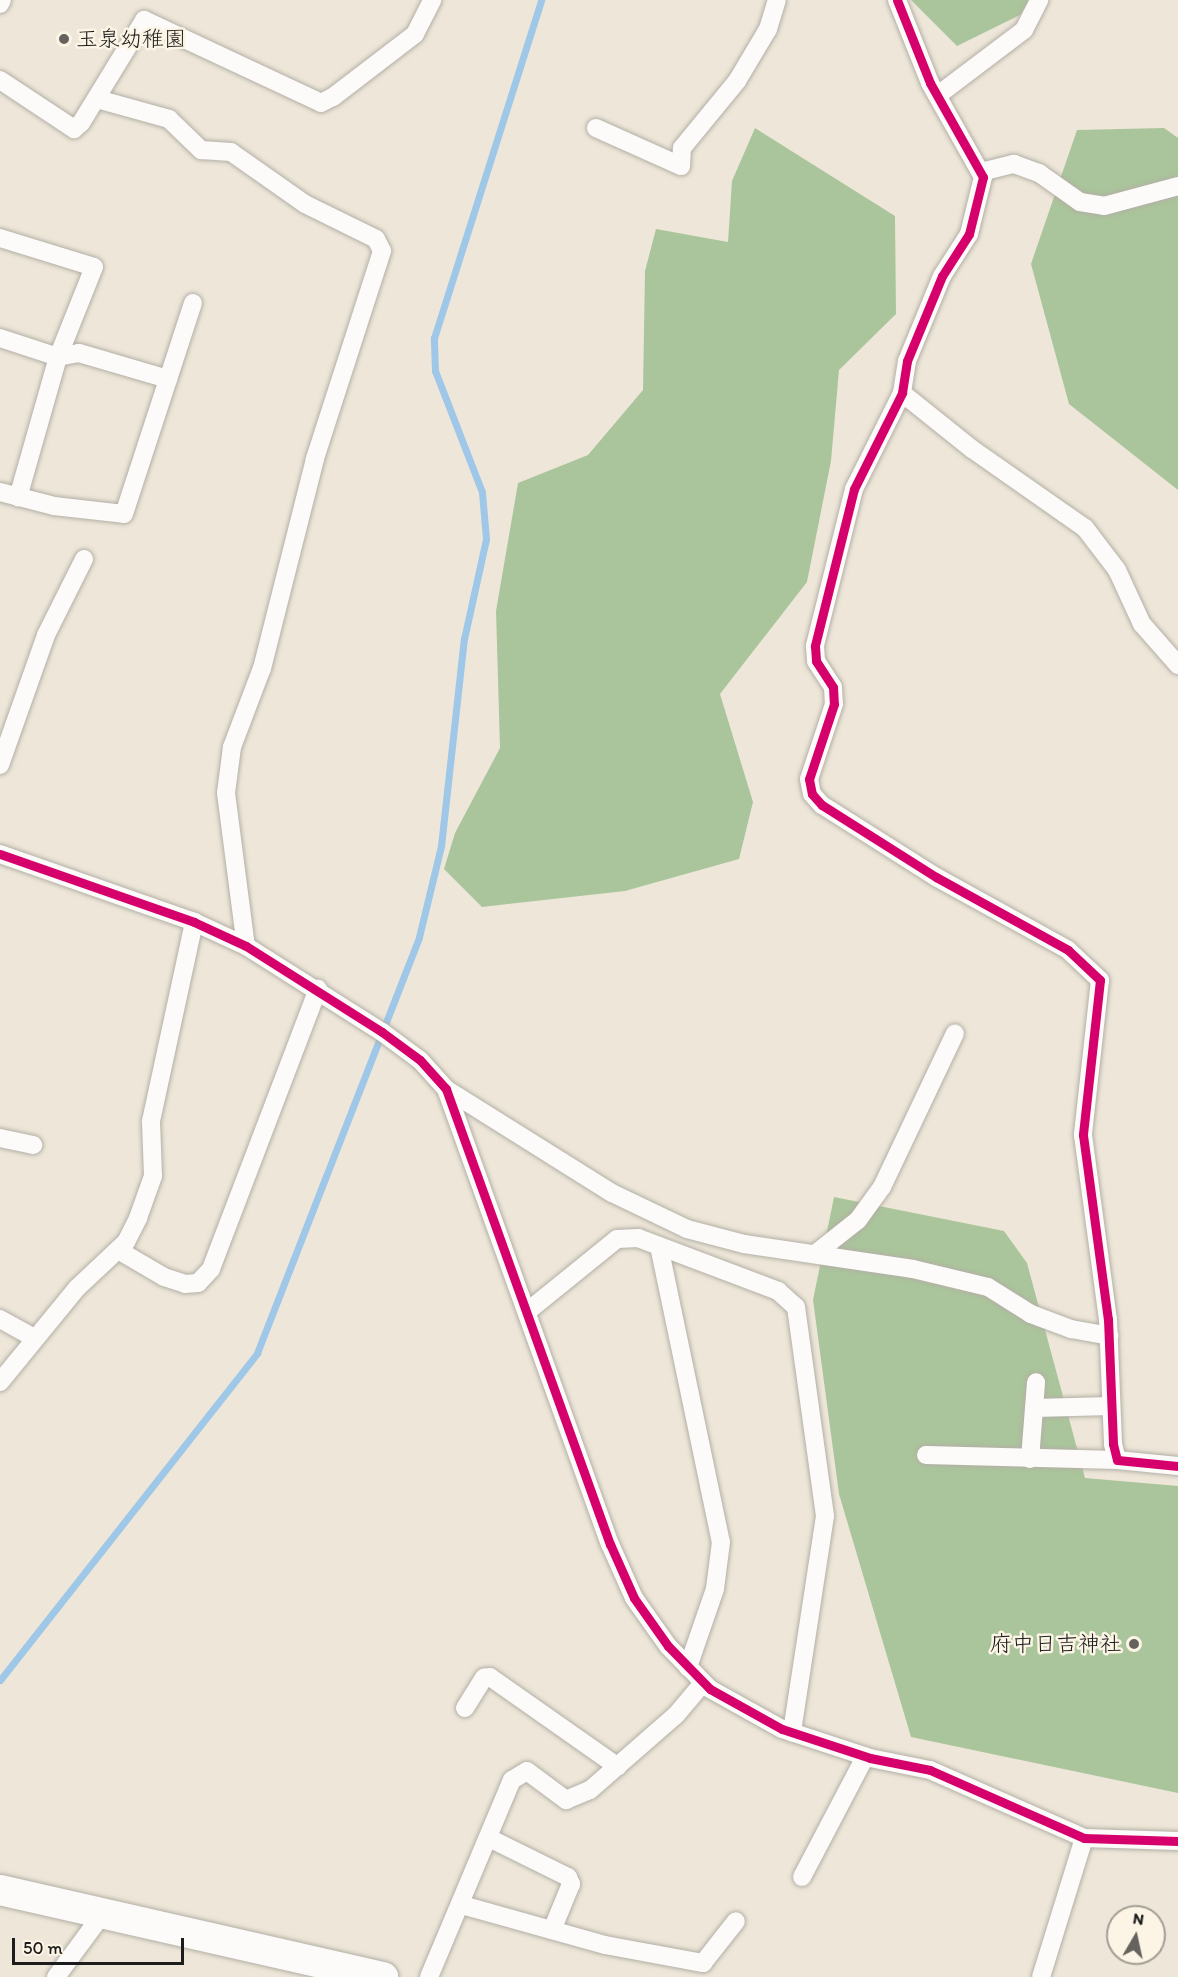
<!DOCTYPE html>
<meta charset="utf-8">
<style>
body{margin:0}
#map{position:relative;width:1178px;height:1977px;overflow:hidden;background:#eee7d9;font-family:Itim,"Klee One",sans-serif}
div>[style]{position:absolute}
.forest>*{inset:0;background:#aac59b}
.stream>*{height:7px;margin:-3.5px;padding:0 3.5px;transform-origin:3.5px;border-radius:3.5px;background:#9ec7e8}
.roads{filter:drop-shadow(0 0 2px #b3afa6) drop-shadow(0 0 2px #b3afa6)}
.street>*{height:18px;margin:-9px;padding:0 9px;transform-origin:9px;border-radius:9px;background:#fcfbf9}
.primary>*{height:30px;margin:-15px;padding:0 15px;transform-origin:15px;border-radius:15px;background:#fcfbf9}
.cycleway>*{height:9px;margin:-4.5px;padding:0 4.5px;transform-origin:4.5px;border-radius:4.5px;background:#d6006c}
.dots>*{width:16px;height:16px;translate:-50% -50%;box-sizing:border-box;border:3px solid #fcf5e5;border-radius:50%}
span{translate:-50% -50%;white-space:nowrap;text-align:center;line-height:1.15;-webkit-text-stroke:5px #fcf5e5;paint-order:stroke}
.poi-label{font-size:22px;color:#1c1c1c}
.left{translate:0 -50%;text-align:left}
.right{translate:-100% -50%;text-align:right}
.north{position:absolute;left:1106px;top:1905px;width:60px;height:60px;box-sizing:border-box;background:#fcf5e5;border:2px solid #a29e95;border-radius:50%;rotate:9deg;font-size:16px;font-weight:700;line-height:24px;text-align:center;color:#1c1c1c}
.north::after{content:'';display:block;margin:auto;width:21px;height:27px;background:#66635e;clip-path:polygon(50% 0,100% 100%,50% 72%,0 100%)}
.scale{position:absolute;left:12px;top:1938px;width:172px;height:27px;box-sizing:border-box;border:3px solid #1c1c1c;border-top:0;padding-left:8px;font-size:18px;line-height:21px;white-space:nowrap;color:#1c1c1c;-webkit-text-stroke:4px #fcf5e5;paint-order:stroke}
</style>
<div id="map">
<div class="forest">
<div style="clip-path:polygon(911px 0,1029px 0,1020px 15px,957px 46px)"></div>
<div style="clip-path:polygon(755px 128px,895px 216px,896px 314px,839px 370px,831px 461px,807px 582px,720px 694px,753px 802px,739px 859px,625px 891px,482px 907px,444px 869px,455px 833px,500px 748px,496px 611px,518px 483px,588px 455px,643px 390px,645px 271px,656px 229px,728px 242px,732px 181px)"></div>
<div style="clip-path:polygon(1164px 128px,1178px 138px,1178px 490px,1069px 404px,1031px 264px,1077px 130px)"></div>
<div style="clip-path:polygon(834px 1197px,1004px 1231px,1027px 1263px,1085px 1478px,1178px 1486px,1178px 1793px,911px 1737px,839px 1494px,813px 1300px)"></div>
</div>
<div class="stream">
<div style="left:0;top:1680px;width:416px;rotate:-51.8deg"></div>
<div style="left:257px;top:1353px;width:446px;rotate:-68.7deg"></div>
<div style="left:419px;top:937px;width:94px;rotate:-76.4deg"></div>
<div style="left:441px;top:846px;width:208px;rotate:-83.7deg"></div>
<div style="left:464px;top:639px;width:102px;rotate:-77.6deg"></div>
<div style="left:486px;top:539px;width:47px;rotate:-94.9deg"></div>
<div style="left:482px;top:492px;width:130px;rotate:-111.2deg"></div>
<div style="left:435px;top:371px;width:33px;rotate:-92deg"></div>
<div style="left:434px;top:338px;width:355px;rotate:-72.4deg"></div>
</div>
<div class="roads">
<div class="street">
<div style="left:897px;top:0;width:89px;rotate:68.3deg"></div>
<div style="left:930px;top:83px;width:108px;rotate:60.6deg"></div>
<div style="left:983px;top:177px;width:59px;rotate:103.8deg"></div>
<div style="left:969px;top:234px;width:50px;rotate:122.7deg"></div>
<div style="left:942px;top:276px;width:92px;rotate:112.4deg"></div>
<div style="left:907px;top:361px;width:32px;rotate:99deg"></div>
<div style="left:902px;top:393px;width:107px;rotate:116.6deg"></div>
<div style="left:854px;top:489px;width:162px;rotate:104deg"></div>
<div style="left:815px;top:646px;width:15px;rotate:86deg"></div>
<div style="left:816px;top:661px;width:31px;rotate:57deg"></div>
<div style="left:833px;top:687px;width:17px;rotate:87deg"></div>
<div style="left:834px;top:704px;width:79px;rotate:108.4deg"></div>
<div style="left:809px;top:779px;width:15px;rotate:79deg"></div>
<div style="left:812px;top:794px;width:15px;rotate:48deg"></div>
<div style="left:822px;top:805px;width:135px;rotate:32.3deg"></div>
<div style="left:936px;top:877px;width:151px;rotate:28.9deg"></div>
<div style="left:1068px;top:950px;width:44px;rotate:43.2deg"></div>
<div style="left:1100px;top:980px;width:156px;rotate:96.3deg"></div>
<div style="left:1083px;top:1135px;width:186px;rotate:82.3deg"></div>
<div style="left:1108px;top:1319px;width:125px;rotate:87.7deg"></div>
<div style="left:1113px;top:1444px;width:16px;rotate:76deg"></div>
<div style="left:1117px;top:1460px;width:61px;rotate:5.6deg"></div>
<div style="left:0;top:4px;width:4px;rotate:-63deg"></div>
<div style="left:0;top:80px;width:89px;rotate:33.5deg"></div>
<div style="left:74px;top:129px;width:9px;rotate:-41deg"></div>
<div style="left:81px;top:123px;width:121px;rotate:-58.5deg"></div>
<div style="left:144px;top:20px;width:195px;rotate:25.1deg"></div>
<div style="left:321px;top:103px;width:13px;rotate:-27deg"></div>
<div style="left:333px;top:97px;width:103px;rotate:-37.5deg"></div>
<div style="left:415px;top:34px;width:38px;rotate:-63deg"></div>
<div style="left:938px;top:95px;width:108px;rotate:-37.1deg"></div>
<div style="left:1024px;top:30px;width:34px;rotate:-63deg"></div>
<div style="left:97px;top:99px;width:75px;rotate:15.5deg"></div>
<div style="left:169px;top:119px;width:45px;rotate:44.1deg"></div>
<div style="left:201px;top:150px;width:30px;rotate:4deg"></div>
<div style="left:231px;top:152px;width:90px;rotate:35.1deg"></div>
<div style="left:305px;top:204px;width:79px;rotate:26.2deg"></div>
<div style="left:376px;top:239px;width:13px;rotate:63deg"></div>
<div style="left:382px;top:251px;width:219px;rotate:107.9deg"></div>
<div style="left:315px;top:459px;width:216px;rotate:104.2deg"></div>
<div style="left:262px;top:668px;width:85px;rotate:110.8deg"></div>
<div style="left:232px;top:747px;width:46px;rotate:97.4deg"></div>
<div style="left:226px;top:793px;width:154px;rotate:82.6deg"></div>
<div style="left:596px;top:128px;width:93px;rotate:24.1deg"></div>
<div style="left:681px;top:166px;width:18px;rotate:-87deg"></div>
<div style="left:682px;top:148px;width:87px;rotate:-50.6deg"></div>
<div style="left:737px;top:81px;width:61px;rotate:-59.2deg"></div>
<div style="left:768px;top:29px;width:30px;rotate:-73deg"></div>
<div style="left:981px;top:172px;width:34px;rotate:-14deg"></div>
<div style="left:1014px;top:164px;width:27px;rotate:20deg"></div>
<div style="left:1039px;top:173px;width:50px;rotate:35.3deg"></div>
<div style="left:1080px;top:202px;width:24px;rotate:9deg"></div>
<div style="left:1104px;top:206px;width:77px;rotate:-15.1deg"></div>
<div style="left:0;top:238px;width:98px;rotate:17.1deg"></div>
<div style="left:94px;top:267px;width:97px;rotate:111.8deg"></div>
<div style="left:58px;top:357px;width:146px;rotate:105.9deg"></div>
<div style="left:0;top:338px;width:61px;rotate:18.1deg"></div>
<div style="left:58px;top:357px;width:21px;rotate:-11deg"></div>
<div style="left:79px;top:353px;width:93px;rotate:16.3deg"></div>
<div style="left:902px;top:393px;width:90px;rotate:38.7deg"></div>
<div style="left:972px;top:449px;width:138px;rotate:35deg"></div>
<div style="left:1085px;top:528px;width:53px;rotate:52.7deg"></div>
<div style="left:1117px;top:570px;width:60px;rotate:65.2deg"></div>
<div style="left:1142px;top:624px;width:55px;rotate:48.7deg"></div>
<div style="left:0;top:492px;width:56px;rotate:14.5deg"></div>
<div style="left:54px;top:506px;width:70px;rotate:6.5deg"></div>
<div style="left:124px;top:514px;width:222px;rotate:-71.9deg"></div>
<div style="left:0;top:765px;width:138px;rotate:-70.5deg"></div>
<div style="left:46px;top:635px;width:85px;rotate:-63.4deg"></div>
<div style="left:0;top:854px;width:206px;rotate:19.3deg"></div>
<div style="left:194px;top:922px;width:57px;rotate:24.8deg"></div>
<div style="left:246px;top:946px;width:161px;rotate:32.3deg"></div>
<div style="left:382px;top:1032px;width:47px;rotate:36.4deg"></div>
<div style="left:420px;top:1060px;width:39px;rotate:48deg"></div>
<div style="left:446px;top:1089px;width:484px;rotate:70.2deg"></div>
<div style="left:610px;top:1544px;width:59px;rotate:66deg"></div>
<div style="left:634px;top:1598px;width:59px;rotate:54.7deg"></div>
<div style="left:668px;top:1646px;width:60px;rotate:45.7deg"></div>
<div style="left:710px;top:1689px;width:82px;rotate:29.1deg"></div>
<div style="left:782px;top:1729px;width:93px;rotate:18.2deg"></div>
<div style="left:870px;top:1758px;width:61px;rotate:11.3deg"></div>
<div style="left:930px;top:1770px;width:168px;rotate:23.8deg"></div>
<div style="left:1084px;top:1838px;width:94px;rotate:1.8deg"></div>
<div style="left:446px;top:1089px;width:196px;rotate:32.1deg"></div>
<div style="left:612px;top:1193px;width:83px;rotate:25.6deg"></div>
<div style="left:687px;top:1229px;width:59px;rotate:14.7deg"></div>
<div style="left:744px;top:1244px;width:171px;rotate:8.4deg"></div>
<div style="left:913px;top:1269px;width:77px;rotate:13.5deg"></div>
<div style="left:988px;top:1287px;width:51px;rotate:32.1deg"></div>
<div style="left:1031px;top:1314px;width:43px;rotate:20.6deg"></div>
<div style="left:1071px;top:1329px;width:39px;rotate:10deg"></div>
<div style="left:0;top:1138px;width:34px;rotate:12deg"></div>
<div style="left:659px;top:1246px;width:302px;rotate:78.2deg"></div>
<div style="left:721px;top:1542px;width:47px;rotate:97.3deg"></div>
<div style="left:715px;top:1589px;width:83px;rotate:109.1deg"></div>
<div style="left:118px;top:1250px;width:53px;rotate:30.4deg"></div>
<div style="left:164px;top:1277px;width:22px;rotate:18deg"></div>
<div style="left:185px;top:1284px;width:13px;rotate:-4deg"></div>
<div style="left:198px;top:1283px;width:19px;rotate:-47deg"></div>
<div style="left:211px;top:1269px;width:300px;rotate:-69.1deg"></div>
<div style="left:815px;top:1254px;width:55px;rotate:-38.3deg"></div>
<div style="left:858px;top:1220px;width:41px;rotate:-54deg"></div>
<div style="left:882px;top:1187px;width:170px;rotate:-64.6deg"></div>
<div style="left:528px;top:1311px;width:114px;rotate:-39deg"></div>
<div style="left:617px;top:1239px;width:21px;rotate:-3deg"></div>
<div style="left:638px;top:1238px;width:150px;rotate:20.7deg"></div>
<div style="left:778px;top:1291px;width:24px;rotate:42deg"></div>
<div style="left:796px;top:1307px;width:211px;rotate:82.1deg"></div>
<div style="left:825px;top:1516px;width:219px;rotate:98.7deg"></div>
<div style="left:0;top:1319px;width:39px;rotate:29deg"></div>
<div style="left:0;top:1382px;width:122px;rotate:-50.7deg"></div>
<div style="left:77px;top:1288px;width:67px;rotate:-43.2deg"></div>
<div style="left:126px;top:1242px;width:27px;rotate:-63deg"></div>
<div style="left:138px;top:1218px;width:45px;rotate:-70.3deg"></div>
<div style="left:153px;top:1176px;width:55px;rotate:-92.1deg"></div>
<div style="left:151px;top:1121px;width:204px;rotate:-77.8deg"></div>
<div style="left:1034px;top:1408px;width:77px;rotate:-1.5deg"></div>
<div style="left:926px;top:1455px;width:191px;rotate:1.5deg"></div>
<div style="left:1030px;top:1459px;width:77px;rotate:-85.5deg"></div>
<div style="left:465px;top:1708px;width:36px;rotate:-58deg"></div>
<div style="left:484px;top:1678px;width:6px;rotate:-9deg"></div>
<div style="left:490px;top:1677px;width:156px;rotate:35.1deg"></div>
<div style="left:489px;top:1838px;width:88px;rotate:26.3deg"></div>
<div style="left:568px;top:1877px;width:8px;rotate:67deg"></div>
<div style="left:571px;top:1884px;width:50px;rotate:112.4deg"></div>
<div style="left:802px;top:1877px;width:136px;rotate:-62.3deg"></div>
<div style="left:462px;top:1905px;width:148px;rotate:15.6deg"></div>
<div style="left:605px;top:1945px;width:100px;rotate:10.4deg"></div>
<div style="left:703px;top:1963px;width:53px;rotate:-51.8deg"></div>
<div style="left:56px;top:1977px;width:81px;rotate:-53.6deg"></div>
<div style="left:429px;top:1977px;width:214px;rotate:-67.2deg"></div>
<div style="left:512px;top:1780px;width:17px;rotate:-31deg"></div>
<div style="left:527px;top:1771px;width:49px;rotate:36.6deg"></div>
<div style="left:566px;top:1800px;width:26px;rotate:-23deg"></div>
<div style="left:590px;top:1790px;width:114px;rotate:-41.1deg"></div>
<div style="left:676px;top:1715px;width:42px;rotate:-49.8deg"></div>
<div style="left:1041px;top:1977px;width:145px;rotate:-72.8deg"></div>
</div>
<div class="primary">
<div style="left:0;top:1890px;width:393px;rotate:12.8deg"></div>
</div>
</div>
<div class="cycleway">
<div style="left:897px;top:0;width:89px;rotate:68.3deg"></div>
<div style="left:930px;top:83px;width:108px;rotate:60.6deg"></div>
<div style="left:983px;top:177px;width:59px;rotate:103.8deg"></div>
<div style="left:969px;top:234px;width:50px;rotate:122.7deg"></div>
<div style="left:942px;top:276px;width:92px;rotate:112.4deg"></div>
<div style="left:907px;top:361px;width:32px;rotate:99deg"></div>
<div style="left:902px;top:393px;width:107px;rotate:116.6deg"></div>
<div style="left:854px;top:489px;width:162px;rotate:104deg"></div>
<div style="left:815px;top:646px;width:15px;rotate:86deg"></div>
<div style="left:816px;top:661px;width:31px;rotate:57deg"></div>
<div style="left:833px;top:687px;width:17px;rotate:87deg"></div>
<div style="left:834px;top:704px;width:79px;rotate:108.4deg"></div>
<div style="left:809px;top:779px;width:15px;rotate:79deg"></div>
<div style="left:812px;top:794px;width:15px;rotate:48deg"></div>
<div style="left:822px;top:805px;width:135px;rotate:32.3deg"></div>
<div style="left:936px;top:877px;width:151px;rotate:28.9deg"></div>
<div style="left:1068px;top:950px;width:44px;rotate:43.2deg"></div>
<div style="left:1100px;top:980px;width:156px;rotate:96.3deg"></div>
<div style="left:1083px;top:1135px;width:186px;rotate:82.3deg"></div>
<div style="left:1108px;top:1319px;width:125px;rotate:87.7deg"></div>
<div style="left:1113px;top:1444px;width:16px;rotate:76deg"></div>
<div style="left:1117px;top:1460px;width:61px;rotate:5.6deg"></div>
<div style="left:0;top:854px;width:206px;rotate:19.3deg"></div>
<div style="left:194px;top:922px;width:57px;rotate:24.8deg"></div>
<div style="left:246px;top:946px;width:161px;rotate:32.3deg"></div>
<div style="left:382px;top:1032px;width:47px;rotate:36.4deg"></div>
<div style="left:420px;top:1060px;width:39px;rotate:48deg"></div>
<div style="left:446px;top:1089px;width:484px;rotate:70.2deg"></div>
<div style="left:610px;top:1544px;width:59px;rotate:66deg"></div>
<div style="left:634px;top:1598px;width:59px;rotate:54.7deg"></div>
<div style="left:668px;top:1646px;width:60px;rotate:45.7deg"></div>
<div style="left:710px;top:1689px;width:82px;rotate:29.1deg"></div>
<div style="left:782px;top:1729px;width:93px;rotate:18.2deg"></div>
<div style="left:870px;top:1758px;width:61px;rotate:11.3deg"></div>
<div style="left:930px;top:1770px;width:168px;rotate:23.8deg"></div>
<div style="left:1084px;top:1838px;width:94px;rotate:1.8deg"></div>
</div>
<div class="dots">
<div style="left:64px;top:39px;background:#66635e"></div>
<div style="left:1134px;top:1644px;background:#66635e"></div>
</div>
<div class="poi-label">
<span class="left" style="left:76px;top:39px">玉泉幼稚園</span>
<span class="right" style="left:1122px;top:1644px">府中日吉神社</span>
</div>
<div class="north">N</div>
<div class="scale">50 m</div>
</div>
